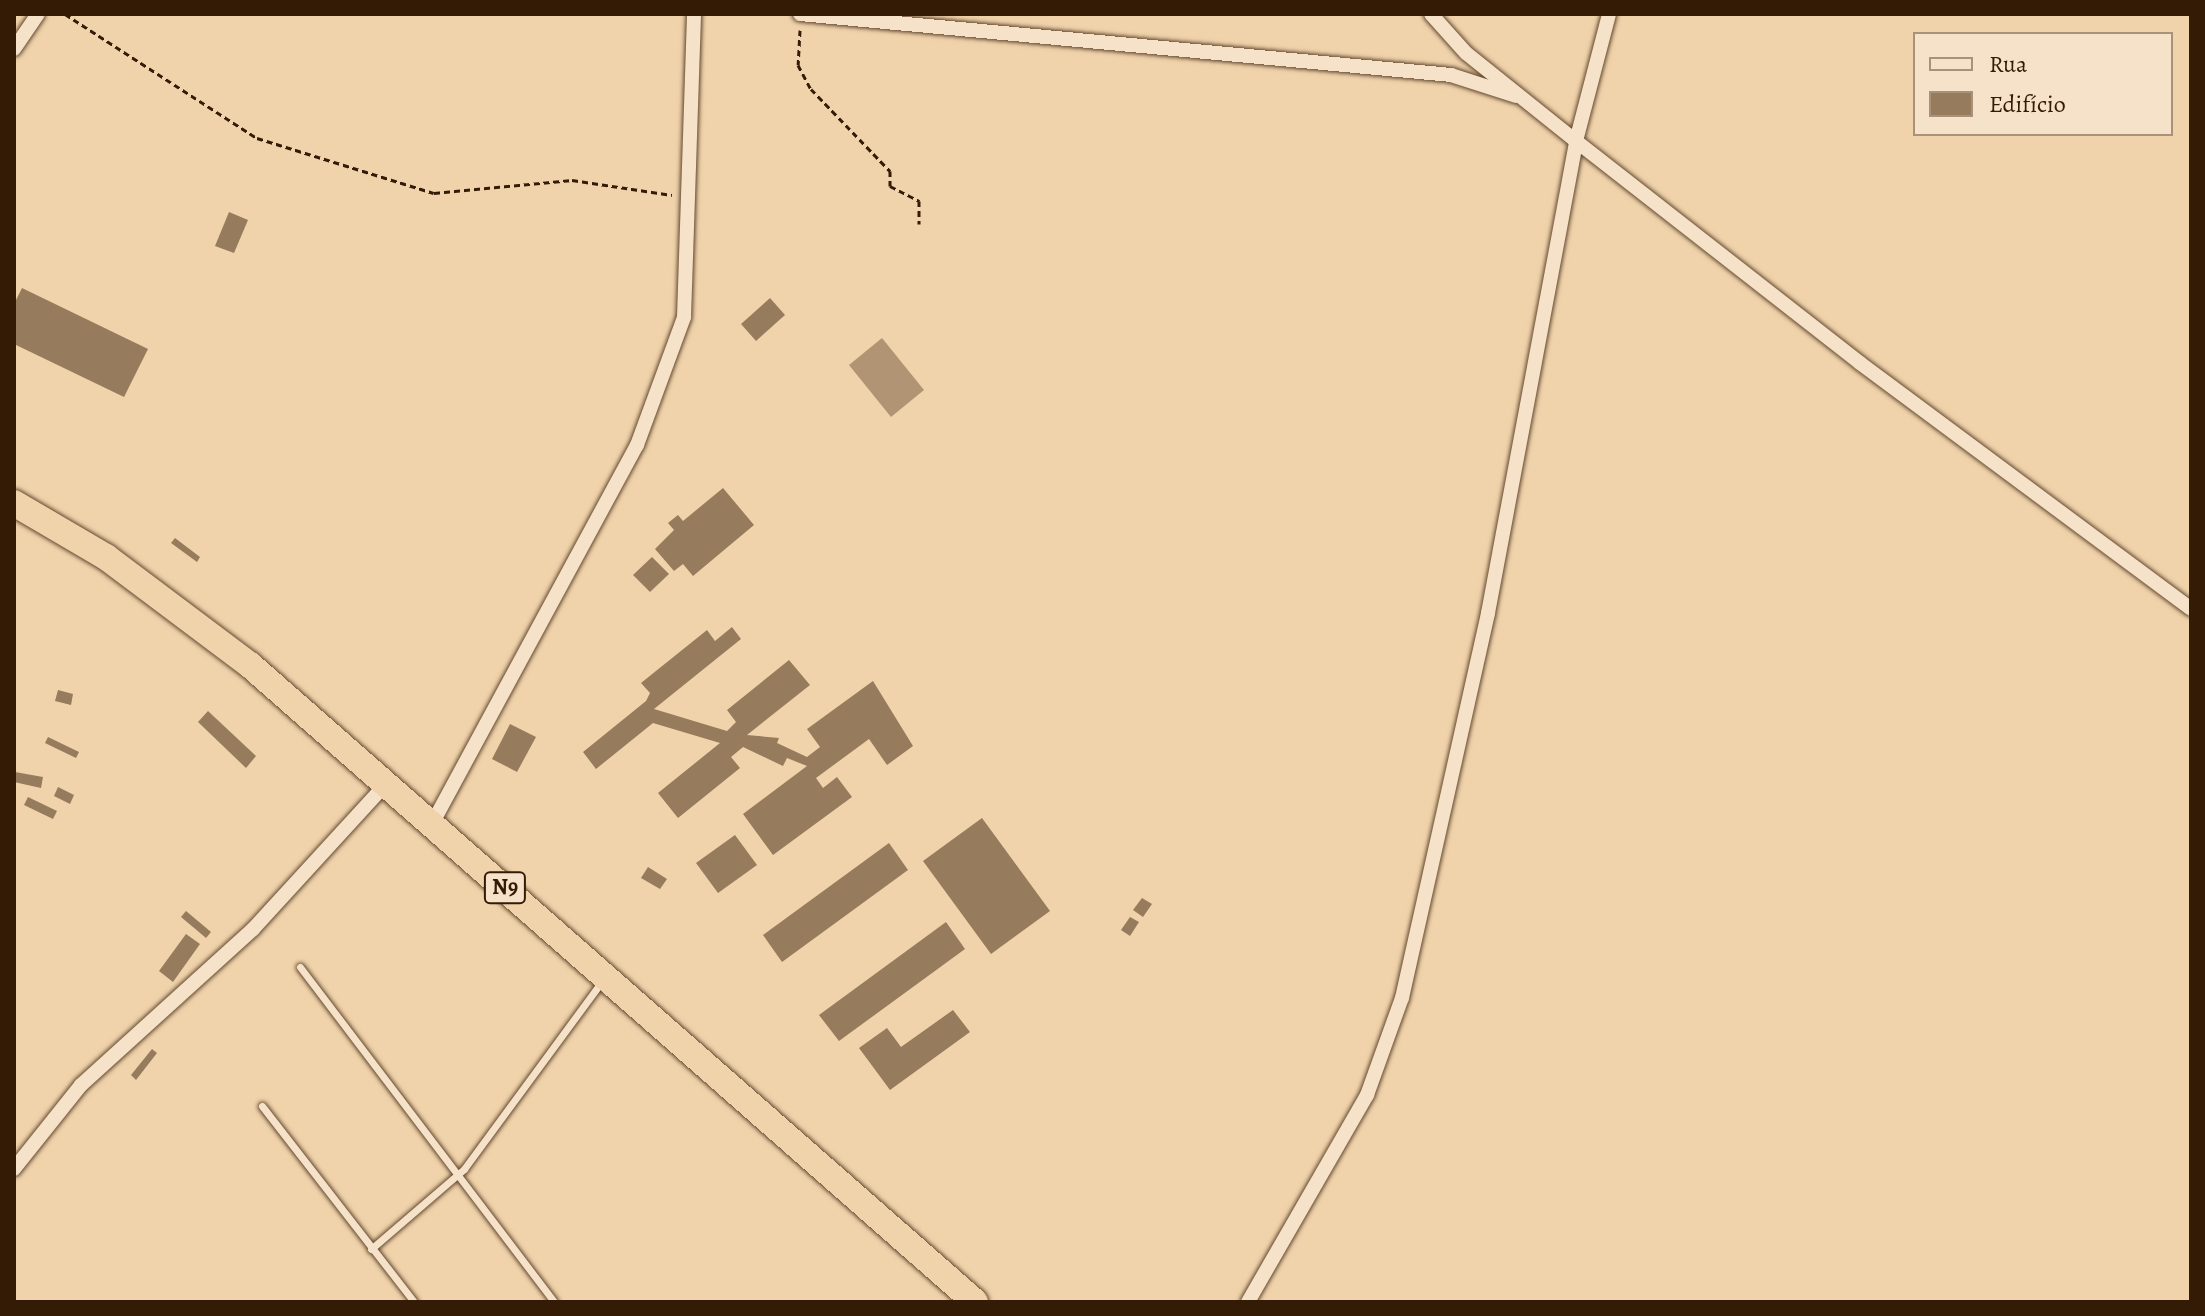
<!DOCTYPE html>
<meta charset="utf-8">
<style>
body{margin:0}
#map{position:relative;width:2205px;height:1316px;overflow:hidden;background:#f0d3ab;font-family:Alegreya,serif}
div>[style]{position:absolute}
.water>*{inset:0;background:#b09473}
.building>*{inset:0;background:#967b5c}
.path>*{height:3px;margin-top:-1.5px;transform-origin:0;background:repeating-linear-gradient(90deg,#341b06 0 6px,transparent 0 10px)}
.roads{filter:drop-shadow(0 0 2px #63492f) drop-shadow(0 0 2px #63492f)}
.lane>*{height:7px;margin:-3.5px;padding:0 3.5px;transform-origin:3.5px;border-radius:3.5px;background:#f5e2c8}
.street>*{height:14px;margin:-7px;padding:0 7px;transform-origin:7px;border-radius:7px;background:#f5e2c8}
.highway>*{height:26px;margin:-13px;padding:0 13px;transform-origin:13px;border-radius:13px;background:#f0d3ab}
span{translate:-50% -50%;white-space:nowrap;text-align:center;line-height:1.15;-webkit-text-stroke:7px #f5e2c8;paint-order:stroke}
.shield-label span{padding:2px 6px;background:#f5e2c8;border:2px solid;border-radius:6px;-webkit-text-stroke-width:0}
.shield-label{font-size:22px;color:#341b06;font-weight:700}
.frame{position:absolute;inset:0;border:16px solid #341b06;pointer-events:none}
.legend{position:absolute;left:1913px;top:32px;width:260px;height:104px;box-sizing:border-box;background:#f5e2c8;border:2px solid #a8927a;margin:0;padding:10px 14px;list-style:none;font-size:24px;color:#341b06}
.legend li{display:flex;align-items:center;gap:16px;height:40px}
.legend b{width:40px;border:2px solid #a8927a}
</style>
<div id="map">
<div class="water">
<div style="clip-path:polygon(882px 338px,924px 390px,891px 417px,849px 365px)"></div>
</div>
<div class="building">
<div style="clip-path:polygon(229px 212px,248px 220px,234px 253px,215px 246px)"></div>
<div style="clip-path:polygon(22px 288px,148px 349px,124px 397px,14px 344px,14px 304px)"></div>
<div style="clip-path:polygon(770px 298px,785px 315px,756px 341px,741px 324px)"></div>
<div style="clip-path:polygon(723px 488px,754px 525px,693px 576px,683px 564px,674px 571px,655px 549px,674px 530px,668px 523px,678px 515px,683px 521px)"></div>
<div style="clip-path:polygon(175px 538px,200px 557px,197px 562px,171px 543px)"></div>
<div style="clip-path:polygon(652px 557px,669px 574px,650px 592px,633px 575px)"></div>
<div style="clip-path:polygon(732px 627px,741px 639px,654px 709px,727px 731px,736px 722px,727px 710px,789px 660px,810px 685px,747px 735px,779px 738px,777px 743px,807px 757px,820px 747px,807px 729px,873px 681px,913px 746px,887px 765px,869px 739px,816px 778px,823px 788px,837px 777px,852px 797px,773px 855px,743px 814px,807px 766px,787px 758px,783px 766px,743px 747px,731px 757px,740px 768px,678px 818px,658px 793px,720px 743px,653px 723px,596px 769px,583px 752px,646px 701px,650px 693px,641px 683px,707px 630px,715px 641px)"></div>
<div style="clip-path:polygon(58px 690px,73px 694px,71px 705px,55px 701px)"></div>
<div style="clip-path:polygon(208px 711px,256px 756px,246px 768px,198px 722px)"></div>
<div style="clip-path:polygon(510px 724px,536px 737px,517px 772px,492px 759px)"></div>
<div style="clip-path:polygon(48px 737px,79px 752px,76px 758px,45px 743px)"></div>
<div style="clip-path:polygon(15px 772px,43px 777px,41px 788px,14px 782px)"></div>
<div style="clip-path:polygon(58px 787px,74px 795px,70px 804px,54px 796px)"></div>
<div style="clip-path:polygon(28px 797px,57px 811px,53px 819px,24px 805px)"></div>
<div style="clip-path:polygon(982px 818px,1050px 911px,991px 954px,923px 861px)"></div>
<div style="clip-path:polygon(735px 835px,757px 865px,718px 893px,696px 863px)"></div>
<div style="clip-path:polygon(889px 843px,908px 870px,782px 962px,763px 935px)"></div>
<div style="clip-path:polygon(648px 867px,667px 879px,660px 889px,641px 878px)"></div>
<div style="clip-path:polygon(1142px 898px,1152px 904px,1143px 917px,1133px 910px)"></div>
<div style="clip-path:polygon(186px 911px,211px 932px,206px 938px,181px 917px)"></div>
<div style="clip-path:polygon(1130px 917px,1139px 922px,1130px 936px,1121px 930px)"></div>
<div style="clip-path:polygon(946px 922px,965px 949px,839px 1041px,819px 1015px)"></div>
<div style="clip-path:polygon(186px 934px,200px 944px,173px 982px,159px 971px)"></div>
<div style="clip-path:polygon(953px 1010px,970px 1032px,890px 1090px,859px 1048px,887px 1028px,901px 1047px)"></div>
<div style="clip-path:polygon(152px 1049px,157px 1053px,136px 1080px,131px 1075px)"></div>
</div>
<div class="path">
<div style="left:65px;top:14px;width:229px;rotate:32.9deg"></div>
<div style="left:257px;top:138px;width:185px;rotate:17.3deg"></div>
<div style="left:434px;top:193px;width:139px;rotate:-5.4deg"></div>
<div style="left:572px;top:180px;width:101px;rotate:8.5deg"></div>
<div style="left:800px;top:30px;width:35px;rotate:93deg"></div>
<div style="left:798px;top:65px;width:27px;rotate:62deg"></div>
<div style="left:811px;top:89px;width:114px;rotate:46.1deg"></div>
<div style="left:890px;top:171px;width:15px;rotate:90deg"></div>
<div style="left:890px;top:186px;width:33px;rotate:27deg"></div>
<div style="left:919px;top:201px;width:23px;rotate:90deg"></div>
</div>
<div class="roads">
<div class="lane">
<div style="left:300px;top:967px;width:420px;rotate:52.8deg"></div>
<div style="left:262px;top:1106px;width:248px;rotate:52.2deg"></div>
<div style="left:371px;top:1249px;width:123px;rotate:-40.7deg"></div>
<div style="left:464px;top:1169px;width:235px;rotate:-53.7deg"></div>
</div>
<div class="street">
<div style="left:800px;top:14px;width:654px;rotate:5.35deg"></div>
<div style="left:1451px;top:75px;width:68px;rotate:17.9deg"></div>
<div style="left:1431px;top:14px;width:52px;rotate:48.1deg"></div>
<div style="left:1466px;top:53px;width:141px;rotate:38.7deg"></div>
<div style="left:1576px;top:141px;width:360px;rotate:38deg"></div>
<div style="left:1860px;top:363px;width:412px;rotate:36.6deg"></div>
<div style="left:14px;top:49px;width:42px;rotate:-55.6deg"></div>
<div style="left:432px;top:824px;width:431px;rotate:-61.6deg"></div>
<div style="left:637px;top:445px;width:136px;rotate:-69.8deg"></div>
<div style="left:684px;top:317px;width:303px;rotate:-88.1deg"></div>
<div style="left:14px;top:1169px;width:107px;rotate:-51.4deg"></div>
<div style="left:81px;top:1085px;width:232px;rotate:-42.2deg"></div>
<div style="left:253px;top:929px;width:198px;rotate:-47.5deg"></div>
<div style="left:1248px;top:1302px;width:239px;rotate:-60.1deg"></div>
<div style="left:1367px;top:1095px;width:103px;rotate:-70.2deg"></div>
<div style="left:1402px;top:998px;width:394px;rotate:-77.4deg"></div>
<div style="left:1488px;top:613px;width:480px;rotate:-79.4deg"></div>
<div style="left:1576px;top:141px;width:131px;rotate:-75.4deg"></div>
</div>
<div class="highway">
<div style="left:14px;top:503px;width:107px;rotate:30.4deg"></div>
<div style="left:106px;top:557px;width:180px;rotate:36.9deg"></div>
<div style="left:250px;top:665px;width:965px;rotate:41.3deg"></div>
</div>
</div>
<div class="shield-label">
<span style="left:505px;top:888px">N9</span>
</div>
<div class="frame"></div>
<ul class="legend">
<li><b style="height:10px;background:#f5e2c8"></b>Rua</li>
<li><b style="height:22px;background:#967b5c"></b>Edifício</li>
</ul>
</div>
